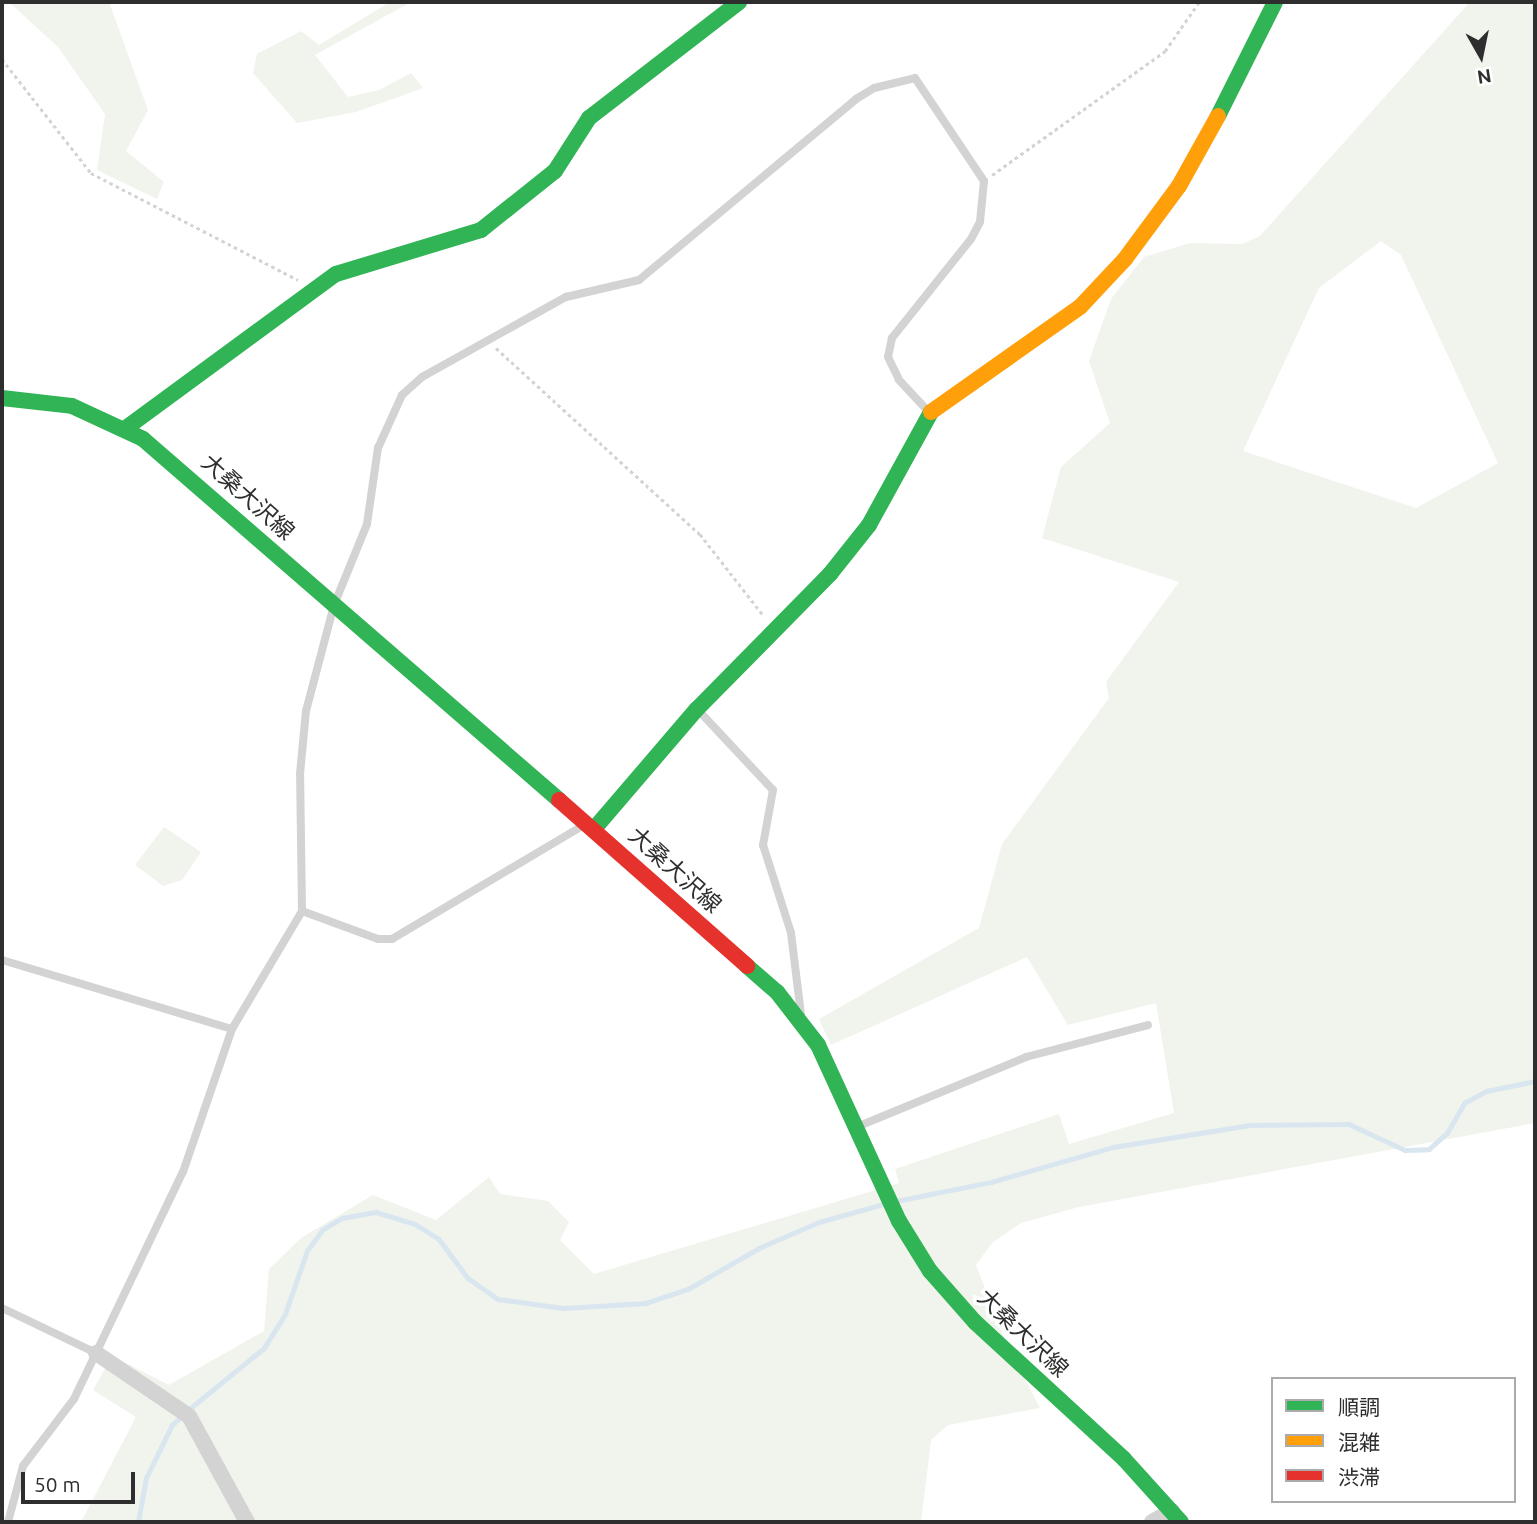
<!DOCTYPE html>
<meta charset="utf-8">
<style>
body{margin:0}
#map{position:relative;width:1537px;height:1524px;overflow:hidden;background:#fff;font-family:Ubuntu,"Noto Sans JP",sans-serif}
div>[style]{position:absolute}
.green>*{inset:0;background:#f0f4ec}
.stream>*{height:4.5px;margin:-2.25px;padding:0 2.25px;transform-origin:2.25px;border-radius:2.25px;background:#d9e6f0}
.path>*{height:2.5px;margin-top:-1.25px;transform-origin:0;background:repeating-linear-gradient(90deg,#d3d3d3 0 3.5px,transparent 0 7px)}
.lane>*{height:8px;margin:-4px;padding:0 4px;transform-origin:4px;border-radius:4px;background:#d3d3d3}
.street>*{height:16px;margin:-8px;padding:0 8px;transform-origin:8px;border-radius:8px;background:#d3d3d3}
.fast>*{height:16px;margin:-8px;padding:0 8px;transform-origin:8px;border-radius:8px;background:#30b455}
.slow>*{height:16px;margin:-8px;padding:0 8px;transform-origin:8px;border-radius:8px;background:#ff9f0a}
.jam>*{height:16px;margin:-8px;padding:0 8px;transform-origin:8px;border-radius:8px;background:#e5322d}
span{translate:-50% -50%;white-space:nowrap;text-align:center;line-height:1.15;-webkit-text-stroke:7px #fff;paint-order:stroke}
.street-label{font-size:23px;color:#2e2e2e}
.frame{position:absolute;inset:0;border:4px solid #2e2e2e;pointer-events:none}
.legend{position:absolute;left:1271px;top:1377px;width:245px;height:126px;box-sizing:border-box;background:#fff;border:2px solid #ababab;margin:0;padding:9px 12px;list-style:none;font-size:21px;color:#2e2e2e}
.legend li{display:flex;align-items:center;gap:14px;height:35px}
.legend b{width:35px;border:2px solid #ababab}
.north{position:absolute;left:1446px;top:21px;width:70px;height:70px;-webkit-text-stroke:5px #fff;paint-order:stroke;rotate:171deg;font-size:19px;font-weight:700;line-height:28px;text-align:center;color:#2e2e2e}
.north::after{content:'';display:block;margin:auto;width:24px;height:32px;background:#2e2e2e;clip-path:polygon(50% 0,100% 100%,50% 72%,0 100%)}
.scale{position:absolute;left:21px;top:1472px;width:114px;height:32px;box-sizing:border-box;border:4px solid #2e2e2e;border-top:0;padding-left:9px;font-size:21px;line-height:24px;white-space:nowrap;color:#2e2e2e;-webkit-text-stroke:5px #fff;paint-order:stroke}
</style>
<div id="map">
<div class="green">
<div style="clip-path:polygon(9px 2px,109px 2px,148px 110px,126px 151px,164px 182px,157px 199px,97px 170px,105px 114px,58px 47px)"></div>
<div style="clip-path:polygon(390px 2px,411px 2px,315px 55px,348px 97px,379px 90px,411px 73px,423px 88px,356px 112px,297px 123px,253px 73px,257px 54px,301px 31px,319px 45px)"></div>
<div style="clip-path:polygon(evenodd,1470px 2px,1535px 2px,1535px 1123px,1079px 1207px,1021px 1223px,992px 1243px,976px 1265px,1005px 1340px,1040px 1408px,948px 1425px,931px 1440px,921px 1522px,81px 1522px,136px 1417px,93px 1390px,112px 1356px,169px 1385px,264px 1331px,269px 1269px,301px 1238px,373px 1195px,436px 1220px,489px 1177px,500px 1194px,548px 1201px,569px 1222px,560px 1240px,594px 1274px,899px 1183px,895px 1169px,1059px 1114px,1069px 1144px,1174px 1113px,1156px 1003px,1068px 1025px,1027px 957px,831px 1045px,819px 1019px,979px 928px,1002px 844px,1109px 698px,1106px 682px,1179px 582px,1042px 538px,1061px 467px,1110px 423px,1089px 361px,1111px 299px,1144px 257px,1190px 243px,1242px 244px,1260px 236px,1470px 2px,1381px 241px,1401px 255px,1498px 463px,1416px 508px,1243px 451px,1319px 288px,1381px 241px)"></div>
<div style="clip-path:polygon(164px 827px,201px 852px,182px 880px,163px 886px,135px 865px)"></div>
</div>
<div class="stream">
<div style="left:896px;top:1201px;width:97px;rotate:-11.3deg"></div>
<div style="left:991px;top:1182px;width:127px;rotate:-16deg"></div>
<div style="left:1113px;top:1147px;width:140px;rotate:-9.1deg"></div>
<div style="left:1251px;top:1125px;width:98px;rotate:-0.6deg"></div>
<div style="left:1349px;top:1124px;width:62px;rotate:24.9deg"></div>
<div style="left:1405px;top:1150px;width:24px;rotate:-2deg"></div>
<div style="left:1429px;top:1149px;width:24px;rotate:-42deg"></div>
<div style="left:1447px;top:1133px;width:34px;rotate:-60deg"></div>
<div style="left:1464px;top:1103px;width:26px;rotate:-28deg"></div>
<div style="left:1487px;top:1091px;width:49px;rotate:-11.8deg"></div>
<div style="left:188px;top:1410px;width:98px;rotate:-39.2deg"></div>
<div style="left:264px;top:1348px;width:40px;rotate:-58deg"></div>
<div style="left:285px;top:1314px;width:67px;rotate:-70.8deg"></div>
<div style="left:307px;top:1251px;width:26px;rotate:-54deg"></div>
<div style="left:322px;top:1230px;width:23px;rotate:-31deg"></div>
<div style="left:342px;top:1218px;width:35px;rotate:-10deg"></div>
<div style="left:376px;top:1212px;width:41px;rotate:17.1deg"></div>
<div style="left:415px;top:1224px;width:28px;rotate:32deg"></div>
<div style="left:439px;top:1239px;width:49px;rotate:53.4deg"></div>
<div style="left:468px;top:1278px;width:37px;rotate:35deg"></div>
<div style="left:498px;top:1299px;width:67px;rotate:7.8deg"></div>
<div style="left:564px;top:1308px;width:82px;rotate:-3.5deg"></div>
<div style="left:646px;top:1303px;width:44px;rotate:-18.4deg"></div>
<div style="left:688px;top:1289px;width:82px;rotate:-30deg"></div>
<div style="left:759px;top:1248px;width:65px;rotate:-23.4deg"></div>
<div style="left:819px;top:1222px;width:67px;rotate:-15.5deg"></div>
<div style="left:138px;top:1522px;width:45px;rotate:-79.7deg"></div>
<div style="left:146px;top:1478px;width:59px;rotate:-63.9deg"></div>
<div style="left:172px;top:1425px;width:13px;rotate:-42deg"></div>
</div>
<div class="path">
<div style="left:2px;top:59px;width:145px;rotate:52deg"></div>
<div style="left:91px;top:173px;width:233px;rotate:27.3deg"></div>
<div style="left:992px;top:175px;width:213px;rotate:-35.6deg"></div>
<div style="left:1165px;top:51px;width:60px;rotate:-55.2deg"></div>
<div style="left:496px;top:348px;width:276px;rotate:42.4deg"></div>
<div style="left:700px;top:534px;width:103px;rotate:52.1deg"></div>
</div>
<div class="lane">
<div style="left:699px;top:711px;width:108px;rotate:46.9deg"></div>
<div style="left:773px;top:790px;width:56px;rotate:100.3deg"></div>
<div style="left:763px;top:845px;width:92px;rotate:72.3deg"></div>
<div style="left:791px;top:933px;width:83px;rotate:83deg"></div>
<div style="left:302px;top:911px;width:81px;rotate:20.2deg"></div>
<div style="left:378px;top:939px;width:14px"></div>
<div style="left:392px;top:939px;width:223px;rotate:-30.7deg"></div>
<div style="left:2px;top:960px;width:240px;rotate:16.7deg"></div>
<div style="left:859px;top:1126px;width:181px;rotate:-22.4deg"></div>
<div style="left:1026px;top:1057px;width:126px;rotate:-14.7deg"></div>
<div style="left:2px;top:1308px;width:104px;rotate:25.6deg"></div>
<div style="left:8px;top:1522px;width:58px;rotate:-75deg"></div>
<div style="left:23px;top:1466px;width:84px;rotate:-52.7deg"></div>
<div style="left:74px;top:1399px;width:252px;rotate:-64.4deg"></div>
<div style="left:183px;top:1172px;width:151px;rotate:-71.1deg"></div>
<div style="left:232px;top:1029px;width:137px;rotate:-59.3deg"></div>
<div style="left:302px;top:911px;width:137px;rotate:-90.8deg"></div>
<div style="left:300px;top:774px;width:63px;rotate:-84.6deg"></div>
<div style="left:306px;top:711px;width:110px;rotate:-75.2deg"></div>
<div style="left:334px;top:605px;width:87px;rotate:-67.8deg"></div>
<div style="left:367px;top:524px;width:77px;rotate:-81.8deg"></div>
<div style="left:378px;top:448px;width:58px;rotate:-65.6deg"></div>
<div style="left:402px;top:395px;width:27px;rotate:-42deg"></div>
<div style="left:422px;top:377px;width:165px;rotate:-29.1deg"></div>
<div style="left:566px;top:297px;width:75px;rotate:-13.1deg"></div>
<div style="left:639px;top:280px;width:283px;rotate:-39.8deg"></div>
<div style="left:856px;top:99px;width:21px;rotate:-31deg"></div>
<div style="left:874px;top:88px;width:42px;rotate:-13.7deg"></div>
<div style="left:915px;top:78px;width:124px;rotate:56.2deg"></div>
<div style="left:984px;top:181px;width:41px;rotate:95.6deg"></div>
<div style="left:980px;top:222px;width:19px;rotate:118deg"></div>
<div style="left:971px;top:239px;width:127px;rotate:128.6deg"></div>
<div style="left:892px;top:338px;width:19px;rotate:102deg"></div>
<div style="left:888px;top:357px;width:25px;rotate:64deg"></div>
<div style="left:899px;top:380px;width:42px;rotate:46.9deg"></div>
</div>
<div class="street">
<div style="left:96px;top:1353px;width:112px;rotate:34.1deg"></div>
<div style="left:189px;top:1416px;width:121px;rotate:61.3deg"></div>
<div style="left:1152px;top:1522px;width:23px;rotate:-29deg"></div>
</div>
<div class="fast">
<div style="left:1218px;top:116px;width:127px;rotate:-63.4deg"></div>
<div style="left:2px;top:398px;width:70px;rotate:6.5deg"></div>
<div style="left:72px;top:406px;width:78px;rotate:24.9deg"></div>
<div style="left:143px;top:439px;width:551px;rotate:40.95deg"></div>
<div style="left:126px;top:428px;width:260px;rotate:-36.3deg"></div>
<div style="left:336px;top:274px;width:152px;rotate:-16.9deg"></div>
<div style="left:481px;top:230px;width:95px;rotate:-38.6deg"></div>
<div style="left:555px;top:171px;width:63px;rotate:-57.3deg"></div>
<div style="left:589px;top:118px;width:190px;rotate:-37.7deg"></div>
<div style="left:594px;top:829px;width:158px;rotate:-49.4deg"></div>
<div style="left:697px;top:709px;width:190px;rotate:-45.4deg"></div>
<div style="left:830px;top:574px;width:63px;rotate:-51.5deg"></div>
<div style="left:869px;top:525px;width:129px;rotate:-61.2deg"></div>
<div style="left:747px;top:966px;width:40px;rotate:41deg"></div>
<div style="left:777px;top:992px;width:67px;rotate:52.3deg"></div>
<div style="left:818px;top:1045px;width:194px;rotate:65.3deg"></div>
<div style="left:899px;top:1221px;width:59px;rotate:58.2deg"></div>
<div style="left:930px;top:1271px;width:68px;rotate:48.6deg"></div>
<div style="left:975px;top:1322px;width:202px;rotate:42.6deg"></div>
<div style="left:1124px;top:1459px;width:85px;rotate:47.9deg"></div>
</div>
<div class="slow">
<div style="left:931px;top:412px;width:182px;rotate:-35.2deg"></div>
<div style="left:1080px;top:307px;width:66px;rotate:-46.8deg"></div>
<div style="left:1125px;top:259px;width:91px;rotate:-53.5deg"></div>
<div style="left:1179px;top:186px;width:80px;rotate:-60.9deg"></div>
</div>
<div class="jam">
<div style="left:559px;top:800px;width:251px;rotate:41.4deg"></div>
</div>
<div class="street-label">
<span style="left:248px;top:497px;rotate:42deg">大桑大沢線</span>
<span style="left:675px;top:870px;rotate:42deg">大桑大沢線</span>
<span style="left:1023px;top:1333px;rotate:44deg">大桑大沢線</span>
</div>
<div class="frame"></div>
<ul class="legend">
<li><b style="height:9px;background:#30b455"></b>順調</li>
<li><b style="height:9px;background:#ff9f0a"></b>混雑</li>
<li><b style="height:9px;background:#e5322d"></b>渋滞</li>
</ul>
<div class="north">N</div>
<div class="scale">50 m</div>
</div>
